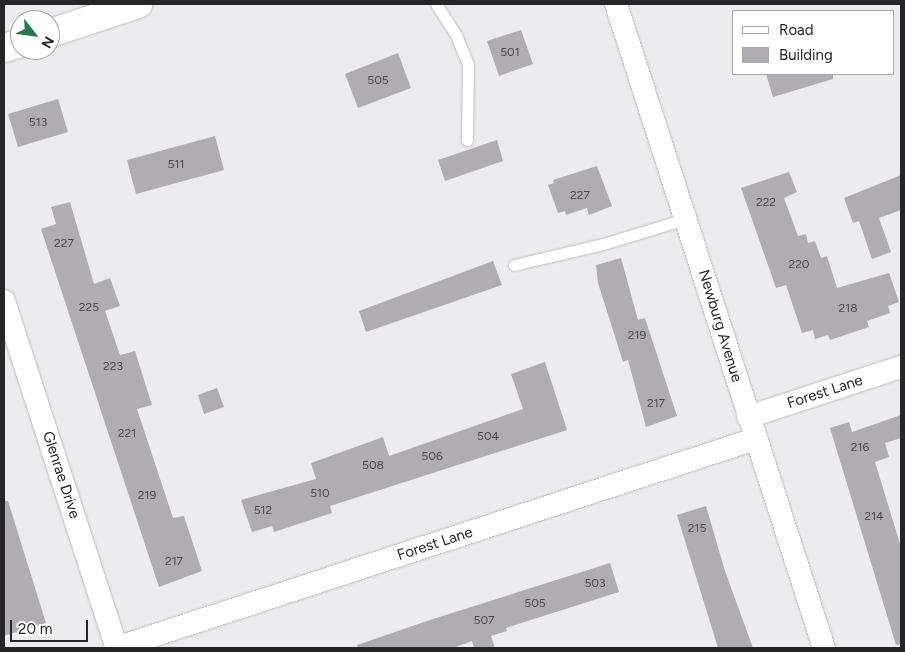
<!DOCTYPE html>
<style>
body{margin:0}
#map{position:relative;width:905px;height:652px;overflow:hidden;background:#ecebee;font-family:Figtree,sans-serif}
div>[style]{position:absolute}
.building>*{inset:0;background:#afadb1}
.roads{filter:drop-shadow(0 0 1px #bdbcbf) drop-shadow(0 0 1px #bdbcbf)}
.lane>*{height:11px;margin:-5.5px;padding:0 5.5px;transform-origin:5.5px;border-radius:5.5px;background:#fff}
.street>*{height:22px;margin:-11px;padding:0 11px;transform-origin:11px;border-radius:11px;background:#fff}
.primary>*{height:28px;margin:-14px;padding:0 14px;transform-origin:14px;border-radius:14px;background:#fff}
span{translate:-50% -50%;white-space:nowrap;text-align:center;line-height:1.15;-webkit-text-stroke:4.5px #fff;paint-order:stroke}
.number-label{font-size:12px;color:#48474a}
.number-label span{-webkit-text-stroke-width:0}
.street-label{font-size:15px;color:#262527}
.frame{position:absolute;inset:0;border:5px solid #262527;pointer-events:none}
.legend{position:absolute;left:732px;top:10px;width:162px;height:65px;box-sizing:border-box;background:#fff;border:1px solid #a8a8a9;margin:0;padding:6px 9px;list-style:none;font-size:15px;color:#262527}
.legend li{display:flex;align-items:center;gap:10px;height:25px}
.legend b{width:25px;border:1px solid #a8a8a9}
.north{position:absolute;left:10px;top:10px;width:50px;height:50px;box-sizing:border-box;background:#fff;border:1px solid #a8a8a9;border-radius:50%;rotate:120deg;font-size:14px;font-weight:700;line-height:20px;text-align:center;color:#262527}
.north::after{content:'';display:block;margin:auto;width:18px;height:22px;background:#21794d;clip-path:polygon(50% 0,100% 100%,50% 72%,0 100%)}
.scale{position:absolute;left:10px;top:620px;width:78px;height:22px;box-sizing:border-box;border:2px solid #262527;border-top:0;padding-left:6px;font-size:15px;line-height:18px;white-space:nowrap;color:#262527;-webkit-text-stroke:4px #fff;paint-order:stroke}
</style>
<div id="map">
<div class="building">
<div style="clip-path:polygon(521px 30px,533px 64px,499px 76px,487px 41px)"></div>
<div style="clip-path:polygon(398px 53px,411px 88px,358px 108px,345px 74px)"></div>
<div style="clip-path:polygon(766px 74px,833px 74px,833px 79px,773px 97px)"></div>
<div style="clip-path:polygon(58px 99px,68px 132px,18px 147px,8px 114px)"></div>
<div style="clip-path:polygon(215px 136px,224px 170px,136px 194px,127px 160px)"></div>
<div style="clip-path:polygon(497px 140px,503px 161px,445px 181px,438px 160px)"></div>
<div style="clip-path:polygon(597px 166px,612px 206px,589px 215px,587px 208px,566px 215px,565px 211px,558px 213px,548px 185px,554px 183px,553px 180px)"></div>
<div style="clip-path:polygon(789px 172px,797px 192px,784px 198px,798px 236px,806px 234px,808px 243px,815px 241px,821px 258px,827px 256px,837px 288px,889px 273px,899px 302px,888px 306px,890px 313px,867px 321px,869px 327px,830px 340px,828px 335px,815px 339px,813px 330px,802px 333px,786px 285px,776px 288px,741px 188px)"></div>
<div style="clip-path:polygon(901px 175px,901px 210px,879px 218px,891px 252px,872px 259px,859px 221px,853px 223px,844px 198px)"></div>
<div style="clip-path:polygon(70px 202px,94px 284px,110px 278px,120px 306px,105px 311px,120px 355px,135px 351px,152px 405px,137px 409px,173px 518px,184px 516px,202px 571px,159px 587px,41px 229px,56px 224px,51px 207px)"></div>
<div style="clip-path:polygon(621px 258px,638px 320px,645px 318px,677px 416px,646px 427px,628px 360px,623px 362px,598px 283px,596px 265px)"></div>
<div style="clip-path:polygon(493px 261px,502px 285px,366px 332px,359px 311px)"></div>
<div style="clip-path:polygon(545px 362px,567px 430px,330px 506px,332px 513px,274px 532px,272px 526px,252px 532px,241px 500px,316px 479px,311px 463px,383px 437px,389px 456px,523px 409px,511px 374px)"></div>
<div style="clip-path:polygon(217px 388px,224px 407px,204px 414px,198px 395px)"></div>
<div style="clip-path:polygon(901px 415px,901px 438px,885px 443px,889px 457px,875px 462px,901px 547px,901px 644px,896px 645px,830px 428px,849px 422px,852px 432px)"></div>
<div style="clip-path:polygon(4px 501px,8px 501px,46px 623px,4px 636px)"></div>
<div style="clip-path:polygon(706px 506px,725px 571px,753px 648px,718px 648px,677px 515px)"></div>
<div style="clip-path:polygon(610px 563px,619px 592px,506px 628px,507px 631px,491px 636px,495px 648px,474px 648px,472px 641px,453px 648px,358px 648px,357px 645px,430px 620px)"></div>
</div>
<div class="roads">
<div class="lane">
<div style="left:436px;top:4px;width:37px;rotate:57deg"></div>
<div style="left:456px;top:35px;width:32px;rotate:68deg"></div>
<div style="left:468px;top:65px;width:75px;rotate:90.8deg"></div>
<div style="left:514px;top:265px;width:91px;rotate:-13.3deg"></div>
<div style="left:603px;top:244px;width:87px;rotate:-16.8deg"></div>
</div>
<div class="street">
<div style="left:616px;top:4px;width:677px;rotate:72.1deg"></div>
<div style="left:4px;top:301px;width:365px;rotate:72deg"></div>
<div style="left:748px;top:417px;width:161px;rotate:-18.1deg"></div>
<div style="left:116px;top:648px;width:672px;rotate:-18.11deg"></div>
</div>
<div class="primary">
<div style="left:50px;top:33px;width:93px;rotate:-18.2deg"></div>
<div style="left:4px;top:48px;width:17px;rotate:-17deg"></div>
</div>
</div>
<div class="number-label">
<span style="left:510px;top:53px">501</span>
<span style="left:378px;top:81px">505</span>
<span style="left:38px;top:123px">513</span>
<span style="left:176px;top:165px">511</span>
<span style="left:580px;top:196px">227</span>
<span style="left:766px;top:203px">222</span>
<span style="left:64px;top:244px">227</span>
<span style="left:799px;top:265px">220</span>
<span style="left:89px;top:308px">225</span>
<span style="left:848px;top:309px">218</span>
<span style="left:637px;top:336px">219</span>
<span style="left:113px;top:367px">223</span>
<span style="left:656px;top:404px">217</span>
<span style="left:127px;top:434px">221</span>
<span style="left:488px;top:437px">504</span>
<span style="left:860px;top:448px">216</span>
<span style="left:432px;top:457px">506</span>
<span style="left:373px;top:466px">508</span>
<span style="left:320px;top:494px">510</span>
<span style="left:147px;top:496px">219</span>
<span style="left:263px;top:511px">512</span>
<span style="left:874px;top:517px">214</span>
<span style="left:697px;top:529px">215</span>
<span style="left:174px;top:562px">217</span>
<span style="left:595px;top:584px">503</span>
<span style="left:535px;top:604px">505</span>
<span style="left:484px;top:621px">507</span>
</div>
<div class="street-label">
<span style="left:720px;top:326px;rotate:73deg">Newburg Avenue</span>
<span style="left:825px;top:392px;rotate:-18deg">Forest Lane</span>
<span style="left:61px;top:475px;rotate:72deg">Glenrae Drive</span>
<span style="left:435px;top:544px;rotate:-18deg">Forest Lane</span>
</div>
<div class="frame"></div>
<ul class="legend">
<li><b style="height:6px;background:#fff"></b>Road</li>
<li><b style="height:14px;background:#afadb1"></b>Building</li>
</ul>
<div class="north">N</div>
<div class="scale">20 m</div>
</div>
